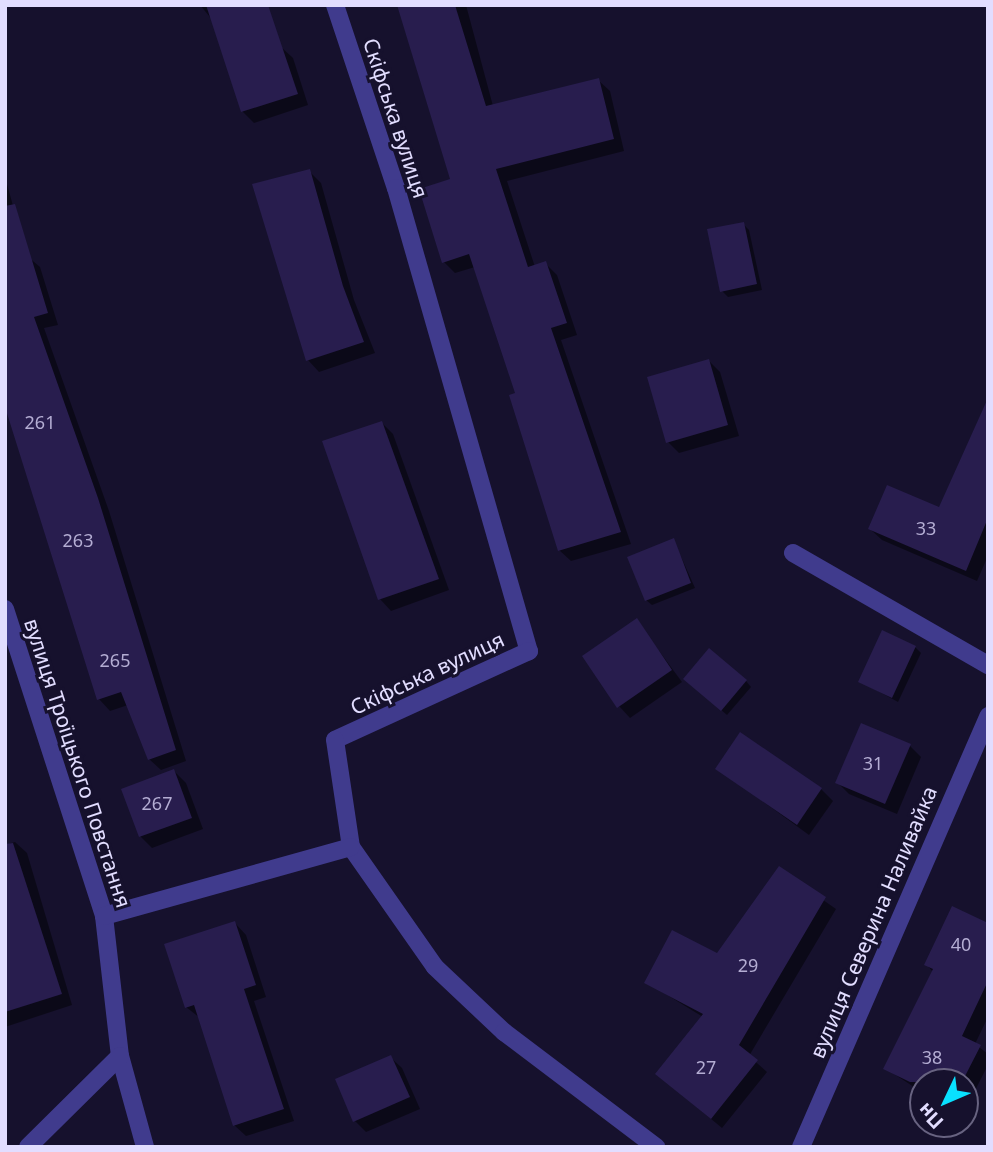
<!DOCTYPE html>
<meta charset="utf-8">
<style>
body{margin:0}
#map{position:relative;width:993px;height:1152px;overflow:hidden;background:#16112d;font-family:"Noto Sans",sans-serif}
div>[style]{position:absolute}
.shadow>*{inset:0;background:#0007}
.building>*{inset:0;background:#281d4e}
.lane>*{height:18px;margin:-9px;padding:0 9px;transform-origin:9px;border-radius:9px;background:#403b8d}
.street>*{height:18px;margin:-9px;padding:0 9px;transform-origin:9px;border-radius:9px;background:#403b8d}
span{translate:-50% -50%;white-space:nowrap;text-align:center;line-height:1.15;-webkit-text-stroke:6px #16112d;paint-order:stroke}
.number-label{font-size:18px;color:#b4add3}
.number-label span{-webkit-text-stroke-width:0}
.street-label{font-size:21px;color:#e2ddff}
.frame{position:absolute;inset:0;border:7px solid #e2ddff;pointer-events:none}
.north{position:absolute;left:909px;top:1068px;width:70px;height:70px;box-sizing:border-box;background:#16112d;border:2px solid #686381;border-radius:50%;rotate:226deg;font-size:19px;font-weight:700;line-height:28px;text-align:center;color:#e2ddff}
.north::after{content:'';display:block;margin:auto;width:24px;height:32px;background:#09e1ff;clip-path:polygon(50% 0,100% 100%,50% 72%,0 100%)}
</style>
<div id="map">
<div class="shadow">
<div style="clip-path:polygon(200px 5px,245px 5px,214px 22px)"></div>
<div style="clip-path:polygon(399px 5px,466px 5px,493px 106px,598px 80px,610px 91px,624px 151px,507px 181px,535px 267px,545px 263px,557px 275px,577px 335px,561px 340px,631px 544px,571px 561px,559px 550px,517px 394px,475px 267px,455px 273px,444px 262px,452px 181px)"></div>
<div style="clip-path:polygon(281px 47px,293px 58px,308px 105px,254px 123px,242px 111px)"></div>
<div style="clip-path:polygon(309px 171px,321px 183px,354px 300px,375px 353px,319px 372px,308px 360px)"></div>
<div style="clip-path:polygon(5px 177px,27px 256px,40px 267px,58px 325px,44px 328px,109px 511px,186px 761px,161px 770px,149px 759px,128px 705px,110px 711px,99px 699px,5px 393px)"></div>
<div style="clip-path:polygon(743px 224px,749px 230px,762px 290px,728px 297px,722px 291px)"></div>
<div style="clip-path:polygon(709px 361px,720px 372px,739px 436px,679px 453px,668px 442px)"></div>
<div style="clip-path:polygon(382px 423px,393px 434px,449px 590px,391px 611px,380px 599px)"></div>
<div style="clip-path:polygon(988px 459px,988px 556px,977px 581px,882px 540px,870px 529px,940px 509px)"></div>
<div style="clip-path:polygon(674px 541px,695px 588px,652px 605px,646px 600px)"></div>
<div style="clip-path:polygon(637px 621px,682px 682px,630px 718px,619px 706px)"></div>
<div style="clip-path:polygon(915px 647px,921px 653px,898px 702px,860px 681px)"></div>
<div style="clip-path:polygon(746px 681px,751px 687px,727px 715px,691px 684px)"></div>
<div style="clip-path:polygon(910px 746px,921px 757px,897px 814px,849px 794px,837px 782px)"></div>
<div style="clip-path:polygon(717px 768px,821px 789px,833px 801px,809px 835px)"></div>
<div style="clip-path:polygon(174px 771px,186px 783px,203px 829px,152px 848px,140px 836px)"></div>
<div style="clip-path:polygon(15px 842px,27px 853px,72px 1005px,5px 1027px,5px 845px)"></div>
<div style="clip-path:polygon(779px 869px,836px 909px,749px 1056px,767px 1072px,722px 1128px,657px 1074px,703px 1017px,646px 982px,717px 956px)"></div>
<div style="clip-path:polygon(235px 923px,246px 935px,266px 997px,254px 1001px,294px 1121px,246px 1136px,234px 1125px,200px 1018px,186px 1007px)"></div>
<div style="clip-path:polygon(988px 925px,988px 1017px,975px 1044px,988px 1054px,988px 1065px,965px 1110px,965px 1082px,923px 1082px,923px 1093px,885px 1068px,933px 972px,927px 965px)"></div>
<div style="clip-path:polygon(390px 1057px,402px 1068px,420px 1109px,366px 1132px,355px 1121px)"></div>
</div>
<div class="building">
<div style="clip-path:polygon(206px 5px,268px 5px,298px 94px,241px 112px)"></div>
<div style="clip-path:polygon(397px 5px,455px 5px,486px 106px,599px 78px,614px 139px,496px 169px,528px 267px,546px 261px,567px 323px,551px 328px,621px 532px,558px 551px,509px 395px,515px 393px,469px 254px,442px 263px,419px 189px,450px 179px)"></div>
<div style="clip-path:polygon(310px 169px,343px 286px,364px 342px,306px 361px,252px 184px)"></div>
<div style="clip-path:polygon(15px 204px,48px 313px,34px 317px,98px 498px,176px 750px,148px 760px,121px 692px,97px 700px,5px 407px,5px 206px)"></div>
<div style="clip-path:polygon(744px 222px,757px 284px,720px 292px,707px 229px)"></div>
<div style="clip-path:polygon(709px 359px,728px 425px,666px 443px,647px 377px)"></div>
<div style="clip-path:polygon(988px 398px,988px 518px,966px 571px,868px 529px,887px 485px,939px 507px)"></div>
<div style="clip-path:polygon(382px 421px,439px 579px,378px 600px,322px 441px)"></div>
<div style="clip-path:polygon(674px 538px,691px 583px,645px 601px,627px 557px)"></div>
<div style="clip-path:polygon(637px 618px,672px 670px,617px 708px,582px 656px)"></div>
<div style="clip-path:polygon(882px 630px,916px 646px,892px 698px,858px 682px)"></div>
<div style="clip-path:polygon(709px 648px,747px 680px,721px 711px,683px 679px)"></div>
<div style="clip-path:polygon(861px 723px,911px 744px,885px 804px,835px 783px)"></div>
<div style="clip-path:polygon(740px 732px,822px 788px,797px 825px,715px 769px)"></div>
<div style="clip-path:polygon(174px 769px,192px 818px,139px 837px,121px 789px)"></div>
<div style="clip-path:polygon(13px 843px,62px 994px,5px 1012px,5px 844px)"></div>
<div style="clip-path:polygon(779px 866px,826px 897px,739px 1045px,758px 1060px,711px 1119px,655px 1074px,703px 1014px,644px 983px,672px 930px,717px 953px)"></div>
<div style="clip-path:polygon(952px 906px,988px 923px,988px 981px,962px 1036px,981px 1045px,962px 1082px,910px 1082px,883px 1069px,933px 969px,924px 965px)"></div>
<div style="clip-path:polygon(235px 921px,256px 985px,244px 989px,284px 1109px,233px 1126px,194px 1005px,185px 1008px,164px 944px)"></div>
<div style="clip-path:polygon(391px 1055px,410px 1097px,353px 1122px,335px 1079px)"></div>
</div>
<div class="lane">
<div style="left:793px;top:553px;width:225px;rotate:29.9deg"></div>
</div>
<div class="street">
<div style="left:335px;top:5px;width:193px;rotate:71.6deg"></div>
<div style="left:396px;top:188px;width:482px;rotate:74deg"></div>
<div style="left:529px;top:651px;width:213px;rotate:155.4deg"></div>
<div style="left:335px;top:740px;width:108px;rotate:81.5deg"></div>
<div style="left:351px;top:847px;width:146px;rotate:55deg"></div>
<div style="left:435px;top:967px;width:95px;rotate:43.3deg"></div>
<div style="left:504px;top:1032px;width:191px;rotate:37.1deg"></div>
<div style="left:5px;top:609px;width:323px;rotate:72.1deg"></div>
<div style="left:104px;top:916px;width:141px;rotate:83.5deg"></div>
<div style="left:120px;top:1056px;width:94px;rotate:74.6deg"></div>
<div style="left:104px;top:916px;width:256px;rotate:-15.6deg"></div>
<div style="left:28px;top:1147px;width:129px;rotate:-44.7deg"></div>
<div style="left:801px;top:1147px;width:470px;rotate:-66.5deg"></div>
</div>
<div class="number-label">
<span style="left:40px;top:422px">261</span>
<span style="left:926px;top:528px">33</span>
<span style="left:78px;top:540px">263</span>
<span style="left:115px;top:660px">265</span>
<span style="left:873px;top:763px">31</span>
<span style="left:157px;top:803px">267</span>
<span style="left:961px;top:944px">40</span>
<span style="left:748px;top:965px">29</span>
<span style="left:932px;top:1057px">38</span>
<span style="left:706px;top:1067px">27</span>
</div>
<div class="street-label">
<span style="left:396px;top:118px;rotate:72deg">Скіфська вулиця</span>
<span style="left:427px;top:673px;rotate:-25deg">Скіфська вулиця</span>
<span style="left:78px;top:763px;rotate:72deg">вулиця Троїцького Повстання</span>
<span style="left:873px;top:922px;rotate:-67deg">вулиця Северина Наливайка</span>
</div>
<div class="frame"></div>
<div class="north">Пн</div>
</div>
